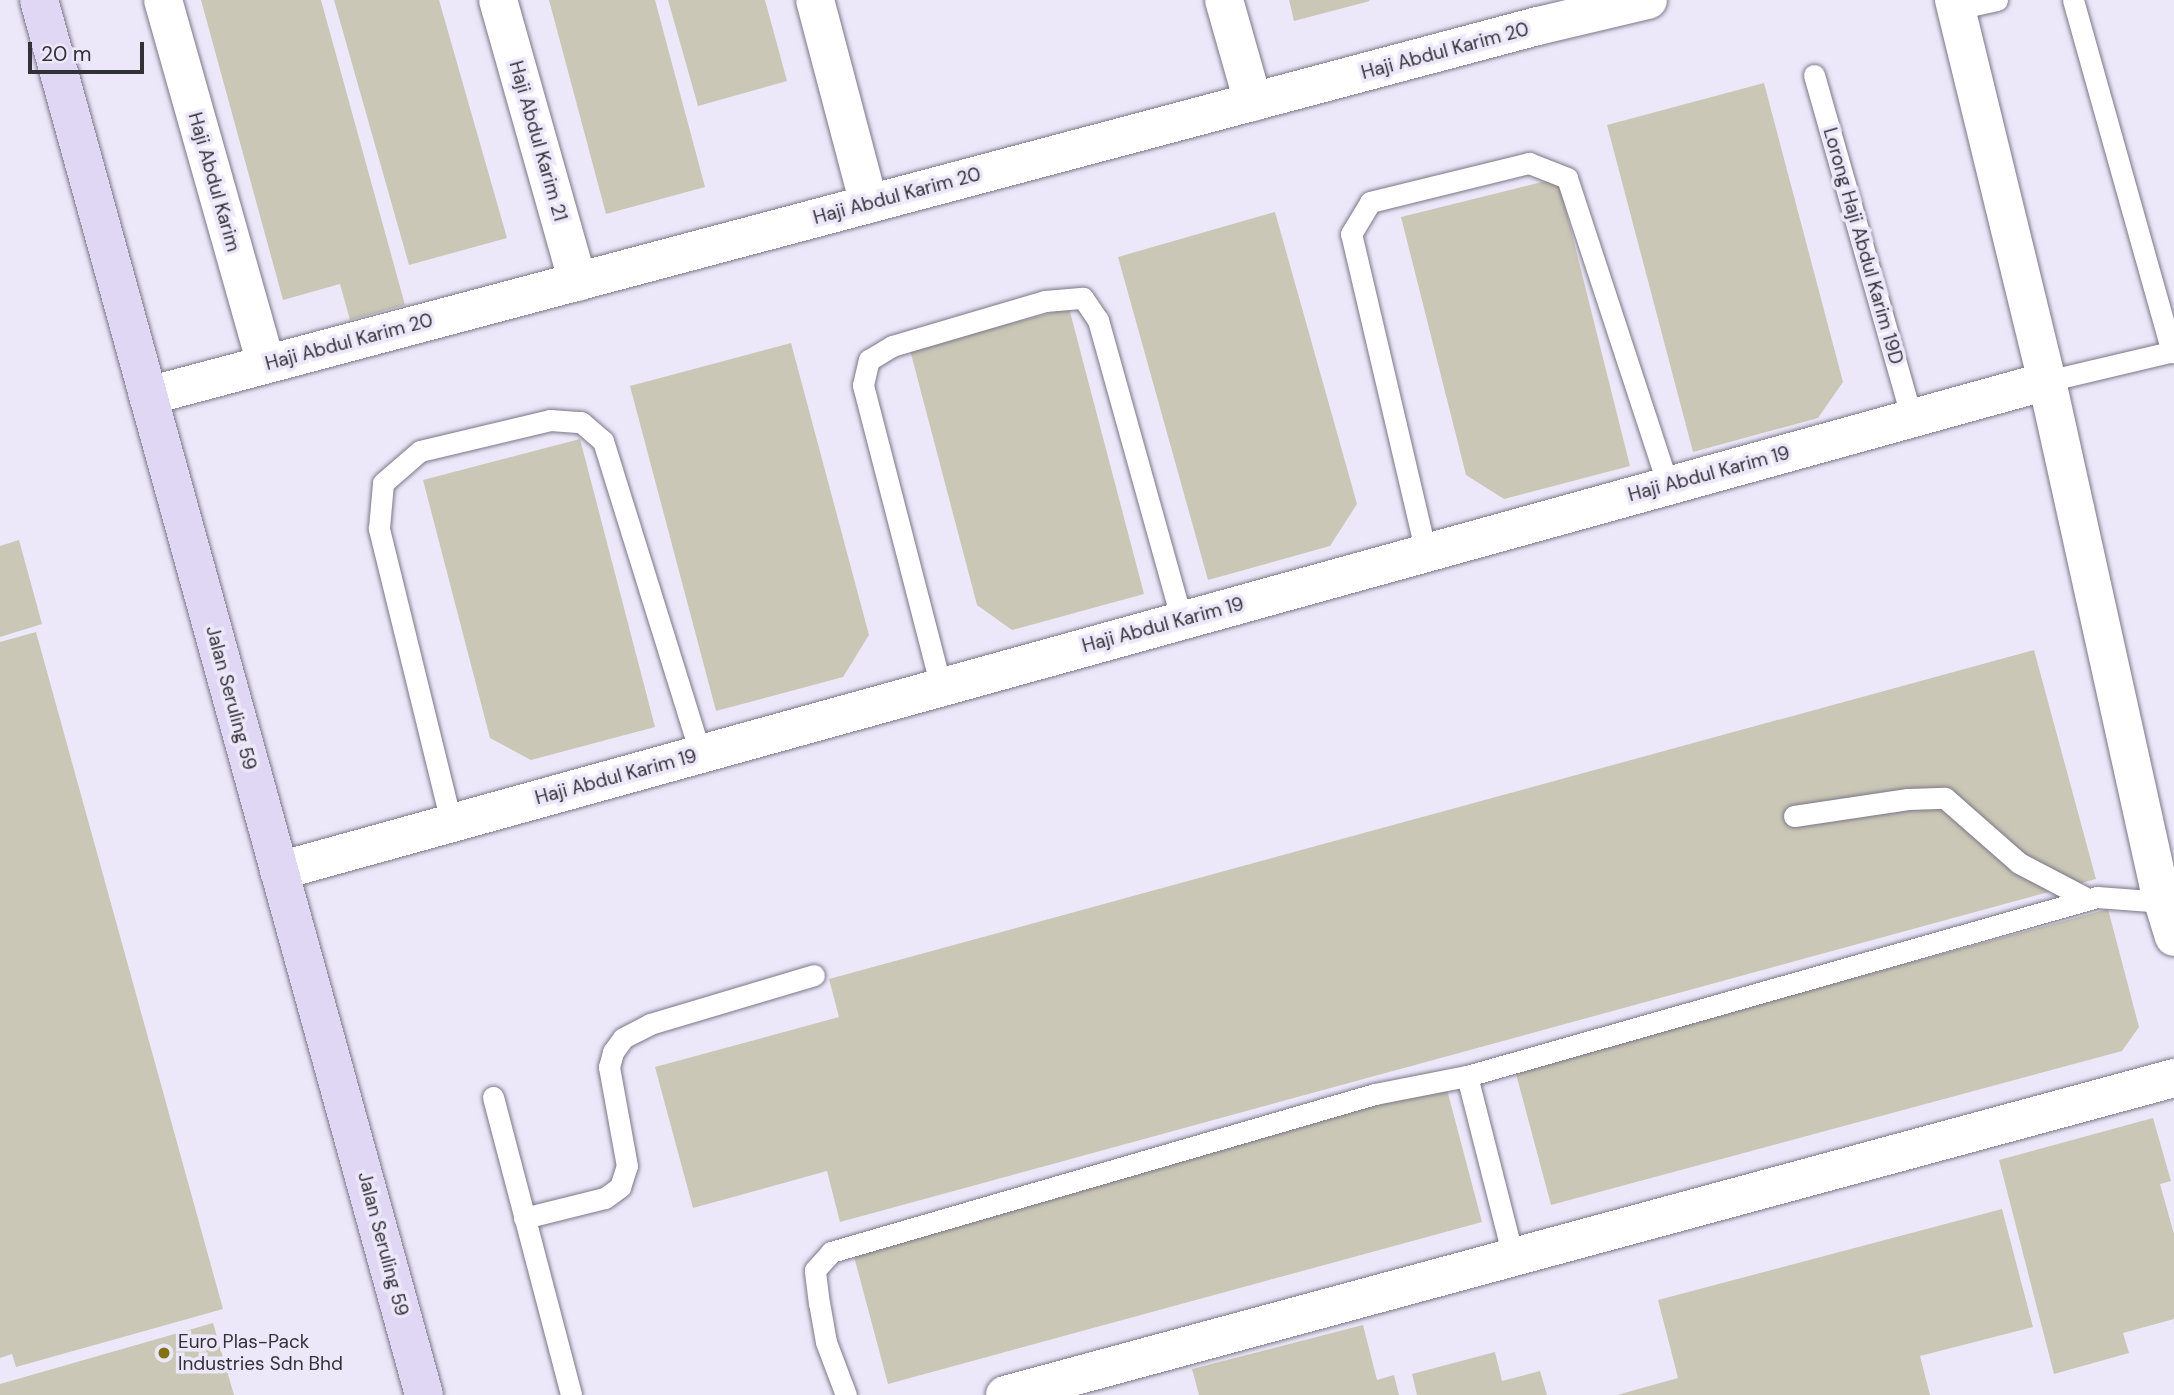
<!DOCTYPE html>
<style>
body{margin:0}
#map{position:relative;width:2174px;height:1395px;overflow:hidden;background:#ece8fa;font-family:"DM Sans",sans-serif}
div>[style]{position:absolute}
.building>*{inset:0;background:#cbc7b6}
.roads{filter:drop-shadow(0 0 2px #7a7787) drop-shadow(0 0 2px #7a7787)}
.service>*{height:21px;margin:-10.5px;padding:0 10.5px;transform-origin:10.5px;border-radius:10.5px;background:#fff}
.minor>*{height:38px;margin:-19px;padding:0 19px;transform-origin:19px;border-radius:19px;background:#fff}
.secondary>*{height:38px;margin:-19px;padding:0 19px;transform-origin:19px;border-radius:19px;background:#dfd7f4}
.dots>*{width:19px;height:19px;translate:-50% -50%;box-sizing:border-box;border:4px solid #ece8fa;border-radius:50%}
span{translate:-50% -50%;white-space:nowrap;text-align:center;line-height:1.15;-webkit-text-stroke:7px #ece8fa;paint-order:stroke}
.street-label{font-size:19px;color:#333138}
.poi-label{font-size:19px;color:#333138}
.left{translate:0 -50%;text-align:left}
.scale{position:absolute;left:28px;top:42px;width:116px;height:32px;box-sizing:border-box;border:4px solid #333138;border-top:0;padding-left:9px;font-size:21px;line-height:24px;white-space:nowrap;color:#333138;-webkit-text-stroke:5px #ece8fa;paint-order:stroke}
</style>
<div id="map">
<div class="building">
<div style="clip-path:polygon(201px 0,321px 0,405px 305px,350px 320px,340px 284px,283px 300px)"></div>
<div style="clip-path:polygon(334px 0,439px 0,507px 238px,409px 265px)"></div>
<div style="clip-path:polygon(549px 0,655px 0,705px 187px,606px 214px)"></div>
<div style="clip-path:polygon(668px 0,765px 0,787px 81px,698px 106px)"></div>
<div style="clip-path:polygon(1289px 0,1369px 0,1370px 1px,1294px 21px)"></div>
<div style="clip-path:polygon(1764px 83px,1843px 382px,1818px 418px,1693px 452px,1607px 125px)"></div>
<div style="clip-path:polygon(1558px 178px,1630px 466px,1504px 499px,1466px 475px,1401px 217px)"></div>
<div style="clip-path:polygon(1275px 212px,1357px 504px,1330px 546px,1208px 580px,1118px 257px)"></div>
<div style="clip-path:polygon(1069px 308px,1144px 594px,1012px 630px,977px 605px,910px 350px)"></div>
<div style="clip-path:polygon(791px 343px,869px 635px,843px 677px,716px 711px,630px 386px)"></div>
<div style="clip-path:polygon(580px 439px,655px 727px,531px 760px,490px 738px,423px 480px)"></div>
<div style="clip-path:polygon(19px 540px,42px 624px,0 637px,0 546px)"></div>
<div style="clip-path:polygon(36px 632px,223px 1309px,16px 1367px,12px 1354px,0 1358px,0 642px)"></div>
<div style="clip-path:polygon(2034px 650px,2096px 879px,840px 1222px,827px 1171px,693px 1208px,655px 1067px,839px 1017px,829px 979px)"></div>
<div style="clip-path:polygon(2108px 909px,2139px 1027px,2122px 1051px,1551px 1205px,1515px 1070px)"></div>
<div style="clip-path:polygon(1446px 1086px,1482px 1222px,888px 1384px,852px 1249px)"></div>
<div style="clip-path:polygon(2153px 1118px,2171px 1181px,2160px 1184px,2174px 1234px,2174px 1319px,2123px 1333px,2129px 1353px,2054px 1374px,1999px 1160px)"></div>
<div style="clip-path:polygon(2002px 1209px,2033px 1327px,1920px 1356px,1930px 1395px,1617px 1395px,1678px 1378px,1658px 1300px)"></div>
<div style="clip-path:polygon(213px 1323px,234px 1395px,0 1395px,0 1384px)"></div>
<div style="clip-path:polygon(1363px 1325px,1377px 1380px,1394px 1375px,1399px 1395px,1199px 1395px,1192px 1369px)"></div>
<div style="clip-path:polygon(1495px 1352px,1502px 1381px,1540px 1371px,1547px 1395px,1417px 1395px,1412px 1374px)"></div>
</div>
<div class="roads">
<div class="service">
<div style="left:2073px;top:0;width:366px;rotate:74.3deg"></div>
<div style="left:1956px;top:9px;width:42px;rotate:-12.4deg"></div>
<div style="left:1814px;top:75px;width:357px;rotate:74.1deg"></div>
<div style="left:2047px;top:381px;width:130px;rotate:-13.3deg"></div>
<div style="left:1426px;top:553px;width:328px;rotate:-103.2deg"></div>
<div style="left:1351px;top:234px;width:37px;rotate:-59deg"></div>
<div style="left:1370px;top:202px;width:164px;rotate:-13.8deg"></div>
<div style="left:1529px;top:163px;width:41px;rotate:21.5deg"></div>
<div style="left:1567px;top:178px;width:324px;rotate:71.8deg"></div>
<div style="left:941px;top:687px;width:312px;rotate:-104.5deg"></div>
<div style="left:863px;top:385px;width:26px;rotate:-77deg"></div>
<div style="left:869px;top:360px;width:27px;rotate:-31deg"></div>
<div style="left:892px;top:346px;width:159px;rotate:-16.4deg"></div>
<div style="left:1045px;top:301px;width:38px;rotate:-5deg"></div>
<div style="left:1083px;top:298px;width:27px;rotate:56deg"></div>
<div style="left:1098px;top:320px;width:312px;rotate:74.4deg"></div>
<div style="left:1794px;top:816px;width:115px;rotate:-8.5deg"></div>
<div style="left:1908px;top:799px;width:37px;rotate:-2deg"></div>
<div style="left:1945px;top:798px;width:98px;rotate:41.3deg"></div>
<div style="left:2019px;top:863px;width:78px;rotate:27.6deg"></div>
<div style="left:451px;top:822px;width:303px;rotate:-103.8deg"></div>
<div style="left:379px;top:528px;width:45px;rotate:-84.9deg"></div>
<div style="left:383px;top:483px;width:49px;rotate:-40.9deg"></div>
<div style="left:420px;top:451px;width:134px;rotate:-13.4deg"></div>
<div style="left:550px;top:420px;width:31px;rotate:4deg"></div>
<div style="left:581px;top:422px;width:29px;rotate:41deg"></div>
<div style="left:603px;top:441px;width:327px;rotate:72.7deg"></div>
<div style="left:1467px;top:1076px;width:187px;rotate:75.7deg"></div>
<div style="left:493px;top:1097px;width:308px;rotate:75.3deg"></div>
<div style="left:524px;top:1218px;width:83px;rotate:-13.9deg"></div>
<div style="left:605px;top:1198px;width:19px;rotate:-36deg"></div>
<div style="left:620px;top:1187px;width:22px;rotate:-72deg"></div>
<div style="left:627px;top:1166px;width:101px;rotate:-100.3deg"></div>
<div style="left:609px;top:1067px;width:16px;rotate:-75deg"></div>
<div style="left:613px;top:1052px;width:17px;rotate:-54deg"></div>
<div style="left:623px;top:1038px;width:30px;rotate:-27deg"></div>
<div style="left:650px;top:1024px;width:171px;rotate:-16.6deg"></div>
<div style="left:846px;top:1395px;width:57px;rotate:-110.7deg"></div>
<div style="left:826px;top:1342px;width:39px;rotate:-100deg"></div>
<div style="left:819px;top:1304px;width:34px;rotate:-97deg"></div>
<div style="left:815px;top:1270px;width:24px;rotate:-48deg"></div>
<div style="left:831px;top:1252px;width:566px;rotate:-16.2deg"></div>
<div style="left:1375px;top:1094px;width:94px;rotate:-11.1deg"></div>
<div style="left:1467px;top:1076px;width:655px;rotate:-15.86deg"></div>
<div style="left:2097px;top:897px;width:67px;rotate:4.3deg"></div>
</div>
<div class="minor">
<div style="left:163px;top:0;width:378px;rotate:74.2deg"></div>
<div style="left:498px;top:0;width:293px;rotate:74.2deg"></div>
<div style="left:815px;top:0;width:211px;rotate:75.2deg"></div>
<div style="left:1224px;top:0;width:106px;rotate:74.1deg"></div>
<div style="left:1954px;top:0;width:392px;rotate:76.3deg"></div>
<div style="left:2047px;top:381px;width:519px;rotate:77.54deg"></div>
<div style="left:2159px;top:888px;width:51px;rotate:73deg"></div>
<div style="left:148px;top:396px;width:1438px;rotate:-14.91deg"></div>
<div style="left:1538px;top:26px;width:113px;rotate:-13.3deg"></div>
<div style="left:279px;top:871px;width:1835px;rotate:-15.49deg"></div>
<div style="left:1005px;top:1395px;width:1211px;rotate:-15.17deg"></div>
</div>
<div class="secondary">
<div style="left:39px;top:0;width:1447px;rotate:74.57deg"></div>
</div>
</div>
<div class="dots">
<div style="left:164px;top:1353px;background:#827213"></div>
</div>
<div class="street-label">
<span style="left:1445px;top:51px;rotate:-15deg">Haji Abdul Karim 20</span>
<span style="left:538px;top:141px;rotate:74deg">Haji Abdul Karim 21</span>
<span style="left:214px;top:182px;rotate:74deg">Haji Abdul Karim</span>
<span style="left:897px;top:196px;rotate:-15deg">Haji Abdul Karim 20</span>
<span style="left:1863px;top:246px;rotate:74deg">Lorong Haji Abdul Karim 19D</span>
<span style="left:349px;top:342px;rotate:-15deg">Haji Abdul Karim 20</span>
<span style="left:1709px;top:474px;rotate:-15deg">Haji Abdul Karim 19</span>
<span style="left:1163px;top:625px;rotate:-15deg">Haji Abdul Karim 19</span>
<span style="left:231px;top:698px;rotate:75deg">Jalan Seruling 59</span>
<span style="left:616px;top:777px;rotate:-15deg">Haji Abdul Karim 19</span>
<span style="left:383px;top:1244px;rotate:75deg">Jalan Seruling 59</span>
</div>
<div class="poi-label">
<span class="left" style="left:178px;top:1353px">Euro Plas-Pack<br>Industries Sdn Bhd</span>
</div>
<div class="scale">20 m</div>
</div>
